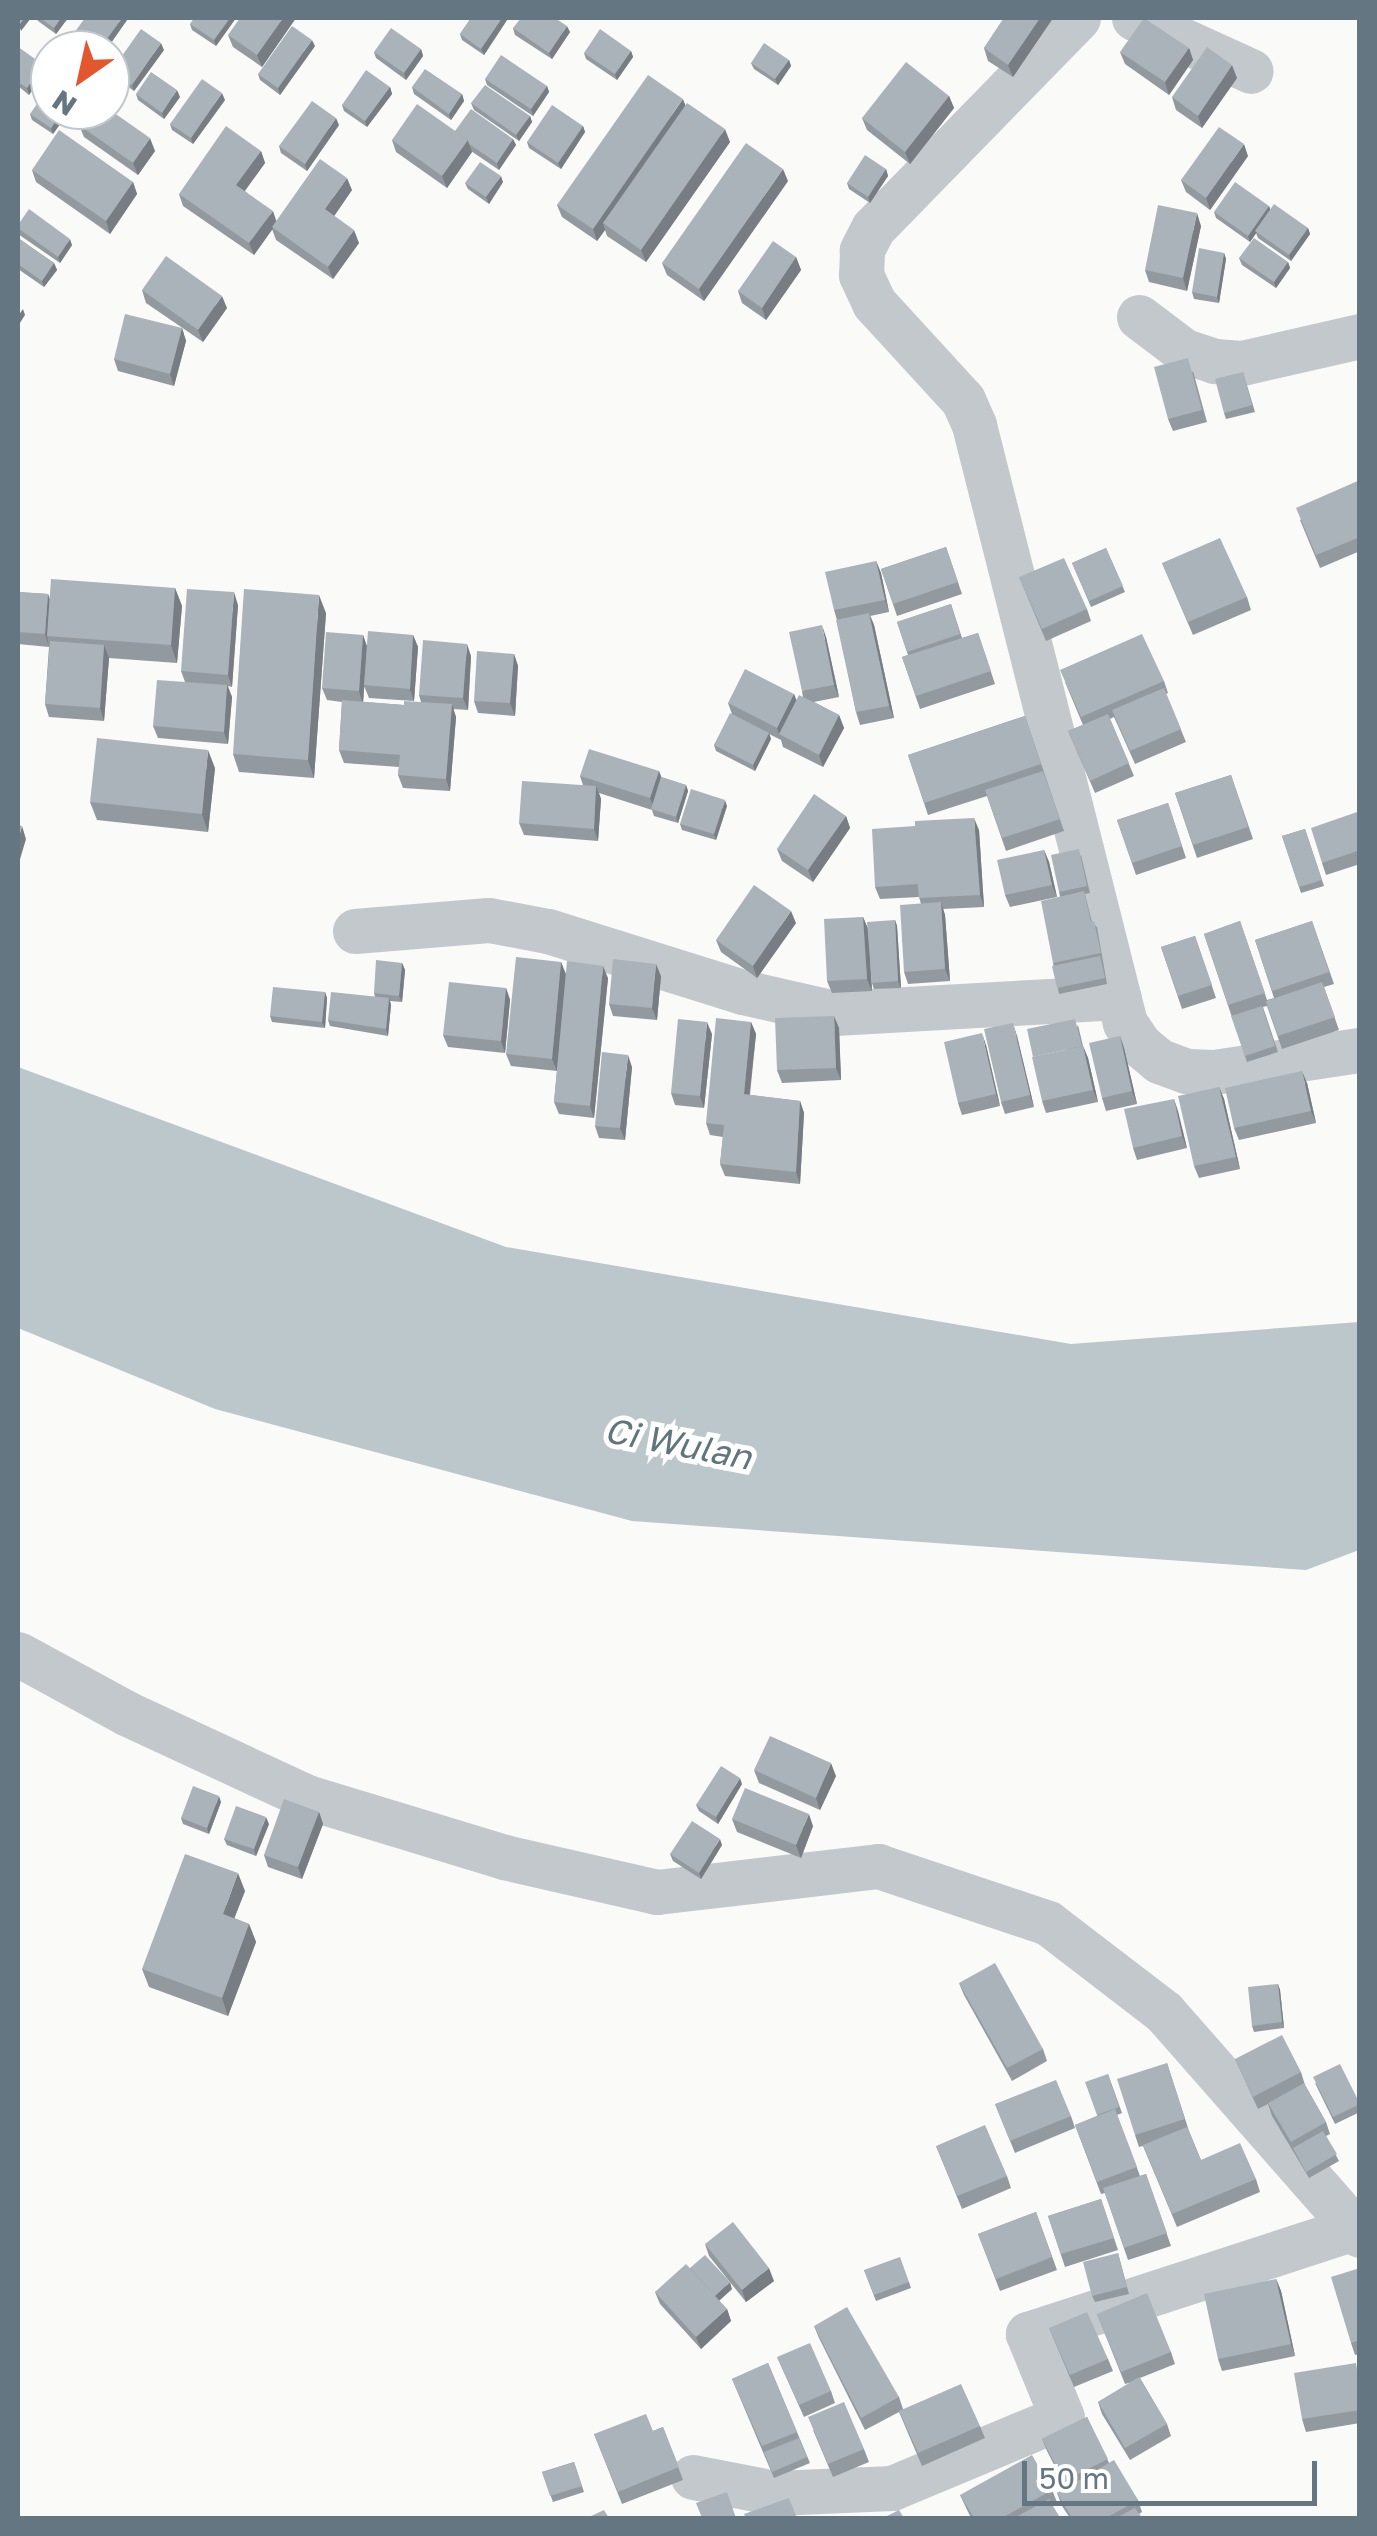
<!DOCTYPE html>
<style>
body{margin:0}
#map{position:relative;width:1377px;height:2536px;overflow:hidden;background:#fafaf8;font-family:"Golos Text",sans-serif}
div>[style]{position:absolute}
.water>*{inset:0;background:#bbc7cb}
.street>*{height:45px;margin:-22.5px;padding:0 22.5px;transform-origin:22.5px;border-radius:22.5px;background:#c3c8cc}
.wall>*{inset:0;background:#929a9f}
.shaded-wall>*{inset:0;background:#777d82}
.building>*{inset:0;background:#aab3b9}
span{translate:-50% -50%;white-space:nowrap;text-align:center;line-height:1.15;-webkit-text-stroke:10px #fff;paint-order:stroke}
.water-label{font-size:35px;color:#60757c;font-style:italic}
.frame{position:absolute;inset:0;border:20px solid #657683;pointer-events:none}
.north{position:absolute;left:30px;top:30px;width:100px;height:100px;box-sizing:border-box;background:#fff;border:2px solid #c1c8cd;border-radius:50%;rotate:214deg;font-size:28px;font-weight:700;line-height:40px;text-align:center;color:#657683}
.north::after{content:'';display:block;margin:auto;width:35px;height:45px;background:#e4572e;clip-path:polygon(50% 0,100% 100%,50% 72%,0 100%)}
.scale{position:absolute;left:1022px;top:2461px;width:295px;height:45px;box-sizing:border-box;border:5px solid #657683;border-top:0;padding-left:12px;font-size:30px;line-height:35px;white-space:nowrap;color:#657683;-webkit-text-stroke:8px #fff;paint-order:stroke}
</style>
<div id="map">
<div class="water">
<div style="clip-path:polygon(18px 1067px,506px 1247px,1071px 1344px,1359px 1322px,1359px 1550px,1306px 1570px,632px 1521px,215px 1409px,18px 1328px)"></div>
</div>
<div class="street">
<div style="left:1078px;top:18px;width:293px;rotate:134.3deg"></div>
<div style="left:873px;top:228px;width:25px;rotate:117deg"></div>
<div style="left:862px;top:250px;width:25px;rotate:92deg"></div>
<div style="left:861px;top:275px;width:31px;rotate:65deg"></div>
<div style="left:874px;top:303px;width:132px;rotate:47.5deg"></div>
<div style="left:963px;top:400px;width:27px;rotate:66deg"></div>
<div style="left:974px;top:425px;width:617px;rotate:75.83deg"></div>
<div style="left:1125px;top:1023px;width:27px;rotate:56deg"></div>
<div style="left:1140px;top:1045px;width:25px;rotate:40deg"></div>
<div style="left:1159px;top:1061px;width:30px;rotate:20deg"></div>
<div style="left:1187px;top:1071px;width:27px;rotate:2deg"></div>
<div style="left:1214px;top:1072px;width:148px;rotate:-8.6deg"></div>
<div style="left:1134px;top:18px;width:128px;rotate:24.4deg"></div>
<div style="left:1139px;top:317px;width:56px;rotate:37.1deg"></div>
<div style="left:1184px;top:351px;width:32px;rotate:18deg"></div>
<div style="left:1214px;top:361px;width:28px;rotate:4deg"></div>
<div style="left:1242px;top:363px;width:121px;rotate:-12.9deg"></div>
<div style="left:355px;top:931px;width:134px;rotate:-4.7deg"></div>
<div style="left:489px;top:920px;width:60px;rotate:10.6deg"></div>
<div style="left:548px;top:931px;width:204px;rotate:17.4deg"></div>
<div style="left:743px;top:992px;width:94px;rotate:12.9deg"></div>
<div style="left:835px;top:1013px;width:284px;rotate:-3.2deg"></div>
<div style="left:18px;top:1654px;width:123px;rotate:28.6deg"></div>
<div style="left:126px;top:1713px;width:200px;rotate:24.9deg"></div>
<div style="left:307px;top:1797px;width:206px;rotate:16.9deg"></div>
<div style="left:504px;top:1857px;width:157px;rotate:12.9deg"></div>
<div style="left:657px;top:1892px;width:223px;rotate:-6.7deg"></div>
<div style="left:878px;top:1866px;width:179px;rotate:18.5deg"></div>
<div style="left:1048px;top:1923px;width:146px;rotate:37.5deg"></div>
<div style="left:1164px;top:2012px;width:297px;rotate:48.7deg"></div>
<div style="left:693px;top:2477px;width:84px;rotate:11deg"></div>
<div style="left:775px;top:2493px;width:117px;rotate:-2.4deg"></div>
<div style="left:892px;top:2488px;width:184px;rotate:-22.7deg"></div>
<div style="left:1062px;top:2417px;width:90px;rotate:-112.3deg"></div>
<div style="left:1028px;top:2334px;width:340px;rotate:-18deg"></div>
</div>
<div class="wall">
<div style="clip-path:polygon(37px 18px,68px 18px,56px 34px,38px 21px)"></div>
<div style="clip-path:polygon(236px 18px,216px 46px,192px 30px,190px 24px)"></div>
<div style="clip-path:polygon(296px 18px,262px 67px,233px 47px,228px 35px)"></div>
<div style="clip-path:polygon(471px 18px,506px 18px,507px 20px,484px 55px,462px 40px,460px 34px)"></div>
<div style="clip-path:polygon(1004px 18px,1053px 18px,1013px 77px,988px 61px,984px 48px)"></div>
<div style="clip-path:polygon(127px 20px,106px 50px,83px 50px,74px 43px,71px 37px)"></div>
<div style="clip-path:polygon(513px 28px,570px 32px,552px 59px,515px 35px)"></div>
<div style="clip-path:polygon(315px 46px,280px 95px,260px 80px,258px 74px)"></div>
<div style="clip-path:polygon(18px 47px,43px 65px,45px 71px,29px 95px,18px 86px)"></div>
<div style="clip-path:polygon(1189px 48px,1193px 60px,1169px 95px,1125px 64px,1120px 52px)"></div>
<div style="clip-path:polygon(421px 49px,423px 56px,406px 80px,376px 58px,374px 52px)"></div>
<div style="clip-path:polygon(164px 50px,134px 91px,114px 77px,112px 70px)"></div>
<div style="clip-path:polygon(631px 51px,633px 57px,617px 80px,586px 59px,584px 53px)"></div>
<div style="clip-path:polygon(789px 60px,791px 66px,778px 85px,754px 69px,751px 63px)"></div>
<div style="clip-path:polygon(1237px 78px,1202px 128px,1176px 110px,1172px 97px)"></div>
<div style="clip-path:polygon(485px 79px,547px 86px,549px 92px,533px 116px,487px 85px)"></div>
<div style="clip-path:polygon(390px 87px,392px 94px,367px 127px,344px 111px,342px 105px)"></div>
<div style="clip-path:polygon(412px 87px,462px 94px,464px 101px,451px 120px,414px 94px)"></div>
<div style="clip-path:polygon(136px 94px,180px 97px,164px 119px,138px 100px)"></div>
<div style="clip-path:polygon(949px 96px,954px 108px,910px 164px,867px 130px,862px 118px)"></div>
<div style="clip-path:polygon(225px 100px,193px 144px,172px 130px,170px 124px)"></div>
<div style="clip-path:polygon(471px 103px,530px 116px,532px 122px,519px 141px,474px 110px)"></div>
<div style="clip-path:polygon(685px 105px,730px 142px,646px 262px,607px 236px,605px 230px,597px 241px,562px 217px,557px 205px)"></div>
<div style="clip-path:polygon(50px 110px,70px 110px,53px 134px,32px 120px,30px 114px)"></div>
<div style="clip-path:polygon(79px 125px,155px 151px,138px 175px,84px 137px)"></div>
<div style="clip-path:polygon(339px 125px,307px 171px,281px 153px,279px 146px)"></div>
<div style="clip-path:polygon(583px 126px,585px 132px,561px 169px,529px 148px,527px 142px)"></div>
<div style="clip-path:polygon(455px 131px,513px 139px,516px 145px,499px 170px,471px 151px,472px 152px,447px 188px,396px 152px,392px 140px)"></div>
<div style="clip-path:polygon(261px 151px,265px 163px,245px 191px,276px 221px,352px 190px,334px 216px,359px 243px,333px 279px,276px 240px,272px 229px,254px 255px,183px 206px,179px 194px)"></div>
<div style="clip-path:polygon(1248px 156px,1210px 210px,1186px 192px,1181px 180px)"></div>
<div style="clip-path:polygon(886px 169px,888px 176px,870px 203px,849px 189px,847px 183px)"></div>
<div style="clip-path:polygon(32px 170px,133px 182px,137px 194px,110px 234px,36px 182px)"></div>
<div style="clip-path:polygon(788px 181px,704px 301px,667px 275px,662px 263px)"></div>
<div style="clip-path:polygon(503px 182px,489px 204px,468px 189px,465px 183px)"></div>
<div style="clip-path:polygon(1269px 206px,1270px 210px,1308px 228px,1310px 234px,1291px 261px,1258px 238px,1256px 233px,1250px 242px,1216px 218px,1214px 212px)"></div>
<div style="clip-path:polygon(18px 225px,72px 245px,60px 263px,18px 234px)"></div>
<div style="clip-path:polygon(1201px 226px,1187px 291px,1149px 282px,1145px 270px)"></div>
<div style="clip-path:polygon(18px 238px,54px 263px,57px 270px,44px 287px,18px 269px)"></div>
<div style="clip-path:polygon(1224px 253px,1226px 259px,1219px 303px,1194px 299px,1192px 292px)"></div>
<div style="clip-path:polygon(796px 257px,801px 270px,766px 320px,742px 303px,738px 291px)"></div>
<div style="clip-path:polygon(1239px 258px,1288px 262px,1290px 268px,1276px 288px,1242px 265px)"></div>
<div style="clip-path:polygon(142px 290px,227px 308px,203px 342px,146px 303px)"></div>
<div style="clip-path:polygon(182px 328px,186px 341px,174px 386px,118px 371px,114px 359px)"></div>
<div style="clip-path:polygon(1193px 371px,1207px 422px,1173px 431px,1168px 419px)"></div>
<div style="clip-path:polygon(1243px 372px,1255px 412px,1226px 419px,1224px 413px)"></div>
<div style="clip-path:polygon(1360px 480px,1360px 551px,1320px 568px,1300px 520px)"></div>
<div style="clip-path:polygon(946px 547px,962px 594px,897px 616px,881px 569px)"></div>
<div style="clip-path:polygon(1106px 548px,1125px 592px,1091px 607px,1072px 563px)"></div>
<div style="clip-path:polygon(876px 561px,881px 573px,889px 612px,870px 616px,874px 625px,894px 718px,860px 725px,856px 712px,837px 620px,834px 610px)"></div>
<div style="clip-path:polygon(1162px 563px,1247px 597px,1251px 610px,1193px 635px)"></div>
<div style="clip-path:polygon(1019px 577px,1087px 609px,1091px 621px,1046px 641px)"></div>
<div style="clip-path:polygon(175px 588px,182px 606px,177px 663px,109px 658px,104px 721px,49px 717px,45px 704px,49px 647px,18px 644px,18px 592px,48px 594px,50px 600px)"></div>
<div style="clip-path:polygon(951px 604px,962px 638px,978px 633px,995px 684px,920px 709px,902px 657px,908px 655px,897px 622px)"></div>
<div style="clip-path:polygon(238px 605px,232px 687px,228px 686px,232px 697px,228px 744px,158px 738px,153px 726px,185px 682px,181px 671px)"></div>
<div style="clip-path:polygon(326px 613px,314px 778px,239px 772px,233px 754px)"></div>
<div style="clip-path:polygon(363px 635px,367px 646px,413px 635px,418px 647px,414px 701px,369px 698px,364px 686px,363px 702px,404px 705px,421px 702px,419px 695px,471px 656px,468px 710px,453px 709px,456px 717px,450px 791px,403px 788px,398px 775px,399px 767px,344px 763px,339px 750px,342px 702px,327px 700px,322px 688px)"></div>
<div style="clip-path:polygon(826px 637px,839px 697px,814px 702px,839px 715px,844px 728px,823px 767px,783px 747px,781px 740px,769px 734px,771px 739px,755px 771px,716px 751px,714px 745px,732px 714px,728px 703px,794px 694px,796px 700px,803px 697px,802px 691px)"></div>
<div style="clip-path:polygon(514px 654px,518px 666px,515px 716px,478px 713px,474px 701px)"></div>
<div style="clip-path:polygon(1164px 681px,1168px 693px,1166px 694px,1186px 742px,1135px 764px,1114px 717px,1110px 719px,1134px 776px,1095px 793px,1068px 731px,1083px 725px,1065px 682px)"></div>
<div style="clip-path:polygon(1025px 716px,1064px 831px,1006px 851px,987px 796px,928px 815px,908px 755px)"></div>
<div style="clip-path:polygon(215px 768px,208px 832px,97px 820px,90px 802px)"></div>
<div style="clip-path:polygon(659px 771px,661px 777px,686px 785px,688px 791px,678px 823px,654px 816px,652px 810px,599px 793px,601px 799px,598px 841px,524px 835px,519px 823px,583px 785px,580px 776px)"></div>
<div style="clip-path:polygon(1231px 775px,1253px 839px,1197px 858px,1175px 793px)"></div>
<div style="clip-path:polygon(1168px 803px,1186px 858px,1136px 875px,1117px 820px)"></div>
<div style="clip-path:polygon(727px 806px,716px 840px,682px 830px,680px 824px)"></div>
<div style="clip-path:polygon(1360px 811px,1360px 864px,1326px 875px,1322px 863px)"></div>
<div style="clip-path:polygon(846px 816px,850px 828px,813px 882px,782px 861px,777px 849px)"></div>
<div style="clip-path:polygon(1305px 829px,1324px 886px,1301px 893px,1282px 836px)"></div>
<div style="clip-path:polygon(979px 830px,984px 907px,943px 909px,945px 915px,950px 981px,908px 984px,904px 972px,921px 904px,919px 897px,880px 899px,875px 887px)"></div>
<div style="clip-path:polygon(1044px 850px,1049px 862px,1057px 897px,1010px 907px,1005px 895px)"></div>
<div style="clip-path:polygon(1081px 855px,1090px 893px,1085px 894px,1092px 922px,1097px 927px,1107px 984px,1059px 994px,1053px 963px,1060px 896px,1059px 892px)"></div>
<div style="clip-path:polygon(863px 917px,868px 929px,895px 920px,897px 926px,901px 988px,874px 989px,872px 983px,869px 946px,872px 991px,832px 993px,827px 981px)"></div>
<div style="clip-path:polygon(1240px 921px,1267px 1000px,1274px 998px,1255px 940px,1312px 921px,1334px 984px,1324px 987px,1339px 1030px,1282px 1049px,1267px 1006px,1263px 1007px,1278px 1052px,1247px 1062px,1204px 934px)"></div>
<div style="clip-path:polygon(796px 923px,757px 978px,721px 952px,716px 940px)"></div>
<div style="clip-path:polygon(1195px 936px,1216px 998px,1182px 1009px,1161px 947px)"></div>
<div style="clip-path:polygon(561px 962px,566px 974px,608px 978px,594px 1118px,559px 1114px,554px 1102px,557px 1071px,511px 1066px,506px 1054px)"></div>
<div style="clip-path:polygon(402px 963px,405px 970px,402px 1002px,390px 1001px,391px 1005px,388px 1036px,330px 1026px,328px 1020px,375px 997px,374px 993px)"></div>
<div style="clip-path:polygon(661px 976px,657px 1020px,613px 1016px,609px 1004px)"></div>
<div style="clip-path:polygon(506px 988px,510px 1000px,505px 1053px,448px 1047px,443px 1035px)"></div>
<div style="clip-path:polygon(325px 992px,327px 998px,325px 1028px,272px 1022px,270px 1016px)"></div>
<div style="clip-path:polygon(751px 1022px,756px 1034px,750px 1095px,800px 1101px,804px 1113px,800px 1184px,725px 1176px,720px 1164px,723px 1137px,710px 1135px,706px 1123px)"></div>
<div style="clip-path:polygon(1078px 1025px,1083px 1046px,1088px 1058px,1098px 1102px,1046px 1113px,1042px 1101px)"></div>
<div style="clip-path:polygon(839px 1028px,841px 1080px,782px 1083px,777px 1070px)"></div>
<div style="clip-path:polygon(712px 1034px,704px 1108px,675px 1105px,671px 1093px)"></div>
<div style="clip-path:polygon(1017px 1036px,1034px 1107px,1005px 1114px,1001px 1102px)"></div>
<div style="clip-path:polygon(1120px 1036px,1124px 1048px,1137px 1104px,1106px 1111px,1102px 1098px)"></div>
<div style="clip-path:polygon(986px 1045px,1000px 1106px,962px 1115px,958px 1103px)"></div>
<div style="clip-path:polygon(632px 1067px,625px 1140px,599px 1138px,595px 1126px)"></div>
<div style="clip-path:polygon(1307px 1083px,1316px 1123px,1239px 1140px,1234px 1128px)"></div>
<div style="clip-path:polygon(1219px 1087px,1224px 1099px,1240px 1169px,1199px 1178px,1194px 1166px)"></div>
<div style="clip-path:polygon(1174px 1099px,1187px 1148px,1137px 1160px,1133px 1148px)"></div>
<div style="clip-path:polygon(754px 1770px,836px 1776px,820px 1810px,759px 1783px)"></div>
<div style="clip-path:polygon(742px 1784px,718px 1824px,699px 1811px,696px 1805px)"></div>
<div style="clip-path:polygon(221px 1802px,209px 1834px,183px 1824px,181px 1818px)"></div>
<div style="clip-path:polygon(319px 1812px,323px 1824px,302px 1879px,268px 1867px,264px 1855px)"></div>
<div style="clip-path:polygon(732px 1819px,813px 1826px,801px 1858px,737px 1832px)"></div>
<div style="clip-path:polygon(269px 1824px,256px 1856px,227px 1845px,224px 1839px)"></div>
<div style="clip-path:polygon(722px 1845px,701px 1879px,673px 1861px,670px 1854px)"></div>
<div style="clip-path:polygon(245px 1891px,234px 1918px,249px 1924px,256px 1942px,228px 2016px,149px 1987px,142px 1969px)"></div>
<div style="clip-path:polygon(959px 1983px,1043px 2049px,1047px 2061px,1012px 2081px,964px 1995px)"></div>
<div style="clip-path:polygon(1278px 1984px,1280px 1990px,1284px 2028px,1254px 2032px,1252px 2026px)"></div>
<div style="clip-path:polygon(1235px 2059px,1301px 2072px,1305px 2085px,1326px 2122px,1330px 2134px,1326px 2136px,1339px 2161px,1309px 2178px,1272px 2116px,1268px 2104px,1258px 2109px)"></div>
<div style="clip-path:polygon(1167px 2063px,1189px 2131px,1201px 2160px,1256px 2179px,1260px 2192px,1177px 2227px,1143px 2146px,1139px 2147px,1135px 2135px)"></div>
<div style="clip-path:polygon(1108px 2074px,1122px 2113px,1117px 2115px,1140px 2176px,1146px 2174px,1171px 2246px,1128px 2260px,1105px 2193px,1101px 2194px,1075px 2125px,1097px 2116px)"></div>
<div style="clip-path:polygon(1315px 2083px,1360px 2104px,1360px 2112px,1335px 2124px)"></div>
<div style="clip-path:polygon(995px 2104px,1071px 2116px,1075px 2128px,1015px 2153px)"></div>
<div style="clip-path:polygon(936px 2146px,1007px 2176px,1011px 2188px,962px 2209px)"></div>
<div style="clip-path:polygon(1101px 2199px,1118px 2250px,1065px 2267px,1048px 2216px)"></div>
<div style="clip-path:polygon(1036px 2212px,1057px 2270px,1000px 2291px,978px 2234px)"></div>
<div style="clip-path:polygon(705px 2244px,774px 2281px,746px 2302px,709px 2256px)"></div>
<div style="clip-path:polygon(1118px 2253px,1129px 2294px,1095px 2302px,1092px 2296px)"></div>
<div style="clip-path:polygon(690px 2268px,732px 2289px,719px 2301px,727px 2309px,731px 2321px,701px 2349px,660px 2304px,655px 2292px)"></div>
<div style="clip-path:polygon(1360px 2268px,1360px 2354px,1355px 2355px,1351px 2343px)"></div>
<div style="clip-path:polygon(864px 2270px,909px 2282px,911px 2288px,876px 2301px)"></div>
<div style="clip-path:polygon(1276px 2279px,1281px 2291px,1295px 2356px,1222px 2371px,1218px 2359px)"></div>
<div style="clip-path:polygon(1097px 2314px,1171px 2352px,1175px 2364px,1140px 2378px,1167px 2424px,1171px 2436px,1130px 2460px,1102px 2414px,1098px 2402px,1132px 2382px,1125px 2384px)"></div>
<div style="clip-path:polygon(814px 2326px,899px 2397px,903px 2409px,980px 2426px,985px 2438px,922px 2466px,899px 2412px,865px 2430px,819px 2338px)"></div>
<div style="clip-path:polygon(1049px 2328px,1108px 2359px,1113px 2371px,1074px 2387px)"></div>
<div style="clip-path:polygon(777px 2357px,831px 2391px,835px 2403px,804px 2417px)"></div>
<div style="clip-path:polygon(768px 2363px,810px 2463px,774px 2478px,732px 2379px)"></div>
<div style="clip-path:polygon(1360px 2373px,1360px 2423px,1306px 2432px,1302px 2419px)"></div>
<div style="clip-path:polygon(1087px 2417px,1109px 2463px,1138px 2500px,1142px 2512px,1139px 2514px,1142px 2518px,1070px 2518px,1062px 2506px,1057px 2493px,1066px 2488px,1047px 2451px,1042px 2439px)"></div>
<div style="clip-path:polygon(663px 2427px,683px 2480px,622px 2504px,594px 2434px,653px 2431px)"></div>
<div style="clip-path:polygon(813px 2430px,864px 2449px,869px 2462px,833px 2477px)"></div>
<div style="clip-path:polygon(574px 2462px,584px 2492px,553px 2502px,542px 2472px)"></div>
<div style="clip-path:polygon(1052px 2490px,1057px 2502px,1052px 2505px,1060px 2518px,971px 2518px,960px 2495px)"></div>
</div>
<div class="shaded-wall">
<div style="clip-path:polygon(24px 18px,31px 18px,21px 31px,19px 25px)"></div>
<div style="clip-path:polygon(61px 18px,68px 18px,56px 34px,54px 28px)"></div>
<div style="clip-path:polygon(122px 18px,126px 18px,127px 20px,106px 50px,99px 50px)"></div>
<div style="clip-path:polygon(230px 18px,236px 18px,216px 46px,214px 40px)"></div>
<div style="clip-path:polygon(283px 18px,296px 18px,262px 67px,257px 55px)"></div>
<div style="clip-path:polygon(502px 18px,506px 18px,507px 20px,484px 55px,481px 49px)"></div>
<div style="clip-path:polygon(1040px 18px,1053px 18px,1013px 77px,1008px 65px)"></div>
<div style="clip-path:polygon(567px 26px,570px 32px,552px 59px,549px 53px)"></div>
<div style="clip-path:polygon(312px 40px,315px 46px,280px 95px,278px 88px)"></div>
<div style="clip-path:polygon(161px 43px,164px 50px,134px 91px,132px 85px)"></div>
<div style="clip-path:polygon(1189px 48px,1193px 60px,1169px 95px,1165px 82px)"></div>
<div style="clip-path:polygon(421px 49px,423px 56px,406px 80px,404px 73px)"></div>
<div style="clip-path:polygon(631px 51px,633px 57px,617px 80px,615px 74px)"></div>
<div style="clip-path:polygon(789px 60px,791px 66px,778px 85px,775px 79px)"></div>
<div style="clip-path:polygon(43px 65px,45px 71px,29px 95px,27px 88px)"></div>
<div style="clip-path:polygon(1232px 65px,1237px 78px,1202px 128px,1198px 116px)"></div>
<div style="clip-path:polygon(547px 86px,549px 92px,533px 116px,531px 109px)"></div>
<div style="clip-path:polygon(390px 87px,392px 94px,367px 127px,365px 121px)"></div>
<div style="clip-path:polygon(177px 90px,180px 97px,164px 119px,162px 113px)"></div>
<div style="clip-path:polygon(222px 93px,225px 100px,193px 144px,191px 138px)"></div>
<div style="clip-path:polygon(462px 94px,464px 101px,451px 120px,449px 114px)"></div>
<div style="clip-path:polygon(949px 96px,954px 108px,910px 164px,905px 152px)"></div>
<div style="clip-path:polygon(683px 99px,688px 112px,603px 223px,605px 230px,597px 241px,593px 229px)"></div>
<div style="clip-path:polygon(64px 110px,70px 110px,53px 134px,51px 128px)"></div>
<div style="clip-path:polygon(530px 116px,532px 122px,519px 141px,516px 135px)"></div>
<div style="clip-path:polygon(336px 118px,339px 125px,307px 171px,305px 164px)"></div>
<div style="clip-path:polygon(583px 126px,585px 132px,561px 169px,558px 163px)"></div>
<div style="clip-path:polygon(725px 129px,730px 142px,646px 262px,641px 250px)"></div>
<div style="clip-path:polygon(150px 138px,155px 151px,138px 175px,133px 163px)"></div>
<div style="clip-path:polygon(513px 139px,516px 145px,499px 170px,497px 163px)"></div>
<div style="clip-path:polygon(468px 140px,472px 152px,447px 188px,442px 176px)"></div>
<div style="clip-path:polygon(1244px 144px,1248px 156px,1210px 210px,1206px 198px)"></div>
<div style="clip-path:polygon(261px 151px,265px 163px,240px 197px,236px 185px)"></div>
<div style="clip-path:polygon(783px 169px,788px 181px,704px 301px,699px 289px)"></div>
<div style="clip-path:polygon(886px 169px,888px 176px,870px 203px,868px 197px)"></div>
<div style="clip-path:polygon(501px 176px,503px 182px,489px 204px,486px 197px)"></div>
<div style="clip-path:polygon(347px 178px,352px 190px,330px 222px,325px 209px)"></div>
<div style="clip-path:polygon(133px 182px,137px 194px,110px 234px,106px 221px)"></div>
<div style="clip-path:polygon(1269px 206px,1271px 212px,1250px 242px,1248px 236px)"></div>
<div style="clip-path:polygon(273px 211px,277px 223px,254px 255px,249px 243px)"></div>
<div style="clip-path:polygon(1197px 213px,1201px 226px,1187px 291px,1183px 278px)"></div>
<div style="clip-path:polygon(1308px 228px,1310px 234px,1291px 261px,1289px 255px)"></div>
<div style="clip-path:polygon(354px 230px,359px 243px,333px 279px,328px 267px)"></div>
<div style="clip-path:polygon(70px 239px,72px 245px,60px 263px,58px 257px)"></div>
<div style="clip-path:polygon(1224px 253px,1226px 259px,1219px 303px,1217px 297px)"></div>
<div style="clip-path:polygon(796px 257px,801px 270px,766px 320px,762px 308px)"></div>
<div style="clip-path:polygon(1288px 262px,1290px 268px,1276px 288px,1274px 282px)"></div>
<div style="clip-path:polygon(54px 263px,57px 270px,44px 287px,42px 281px)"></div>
<div style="clip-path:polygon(222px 296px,227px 308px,203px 342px,198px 330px)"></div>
<div style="clip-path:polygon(23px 309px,25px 315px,18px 326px,18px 316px)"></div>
<div style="clip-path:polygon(182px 328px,186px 341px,174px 386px,170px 374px)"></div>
<div style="clip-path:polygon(876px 561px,881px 573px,889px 612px,885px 600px)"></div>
<div style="clip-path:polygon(175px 588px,182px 606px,177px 663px,171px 645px)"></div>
<div style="clip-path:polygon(234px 592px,238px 605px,232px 687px,228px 675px)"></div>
<div style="clip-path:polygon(48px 594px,52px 606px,47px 636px,49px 647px,45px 634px)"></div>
<div style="clip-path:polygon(319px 595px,326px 613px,314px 778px,308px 760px)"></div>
<div style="clip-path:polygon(869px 613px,874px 625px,894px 718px,889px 706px)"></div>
<div style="clip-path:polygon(822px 625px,826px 637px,839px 697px,834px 685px)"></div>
<div style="clip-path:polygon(363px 635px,367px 647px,363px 704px,359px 691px)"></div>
<div style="clip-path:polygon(413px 635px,418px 647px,414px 701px,410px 689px)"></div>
<div style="clip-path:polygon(467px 644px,471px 656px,468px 710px,463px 698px)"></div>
<div style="clip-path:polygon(104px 645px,109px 658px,104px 721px,100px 708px)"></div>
<div style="clip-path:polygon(514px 654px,518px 666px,515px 716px,510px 703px)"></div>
<div style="clip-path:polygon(227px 685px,232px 697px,228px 744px,224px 732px)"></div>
<div style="clip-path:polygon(794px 694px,799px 707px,779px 734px,777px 728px)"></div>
<div style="clip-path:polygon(452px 704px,456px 717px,450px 791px,446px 779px)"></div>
<div style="clip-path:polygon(839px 715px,844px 728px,823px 767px,819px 755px)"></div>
<div style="clip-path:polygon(769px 733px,771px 739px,755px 771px,753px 765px)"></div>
<div style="clip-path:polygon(208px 750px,215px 768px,208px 832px,202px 814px)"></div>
<div style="clip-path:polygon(659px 771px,664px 784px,655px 811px,650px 798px)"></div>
<div style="clip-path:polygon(686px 785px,688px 791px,678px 823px,676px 817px)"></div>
<div style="clip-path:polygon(596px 786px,601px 799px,598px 841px,594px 829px)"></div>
<div style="clip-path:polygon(725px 800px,727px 806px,716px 840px,714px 834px)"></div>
<div style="clip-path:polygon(846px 816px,850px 828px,813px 882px,808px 870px)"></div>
<div style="clip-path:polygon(974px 818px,979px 830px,984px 907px,980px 895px)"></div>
<div style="clip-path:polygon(22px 826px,26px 839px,18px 866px,18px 840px)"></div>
<div style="clip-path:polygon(1044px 850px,1049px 862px,1057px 897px,1052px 885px)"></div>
<div style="clip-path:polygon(941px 902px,945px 915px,950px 981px,945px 969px)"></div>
<div style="clip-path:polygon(791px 911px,796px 923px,757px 978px,753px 966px)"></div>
<div style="clip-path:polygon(863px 917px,868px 929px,872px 991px,867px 979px)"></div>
<div style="clip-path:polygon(895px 920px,897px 926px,901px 988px,898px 981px)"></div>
<div style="clip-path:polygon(561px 962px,566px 975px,557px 1071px,552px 1059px)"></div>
<div style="clip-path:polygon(402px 963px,405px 970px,402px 1002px,399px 996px)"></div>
<div style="clip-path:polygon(656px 964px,661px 976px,657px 1020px,652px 1008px)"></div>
<div style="clip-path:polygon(603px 966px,608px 978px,594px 1118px,590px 1106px)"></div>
<div style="clip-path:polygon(506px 988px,510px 1000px,505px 1053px,501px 1041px)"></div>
<div style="clip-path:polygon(325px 992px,327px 998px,325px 1028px,322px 1022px)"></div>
<div style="clip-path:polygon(389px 998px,391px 1005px,388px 1036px,386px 1029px)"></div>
<div style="clip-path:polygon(834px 1016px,839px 1028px,841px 1080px,836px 1068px)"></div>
<div style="clip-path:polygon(707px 1022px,712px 1034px,704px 1108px,700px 1096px)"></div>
<div style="clip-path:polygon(751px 1022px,756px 1034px,748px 1106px,744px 1094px)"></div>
<div style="clip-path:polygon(1013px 1023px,1017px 1036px,1034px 1107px,1030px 1095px)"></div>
<div style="clip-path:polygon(982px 1033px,986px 1045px,1000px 1106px,996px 1094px)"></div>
<div style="clip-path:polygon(1120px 1036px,1124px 1048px,1137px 1104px,1132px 1091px)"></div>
<div style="clip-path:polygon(1083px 1046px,1088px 1058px,1098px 1102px,1093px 1090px)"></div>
<div style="clip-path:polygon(628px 1055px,632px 1067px,625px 1140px,620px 1128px)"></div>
<div style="clip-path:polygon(1302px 1071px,1307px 1083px,1316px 1123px,1311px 1111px)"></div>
<div style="clip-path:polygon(1219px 1087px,1224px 1099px,1240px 1169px,1236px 1157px)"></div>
<div style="clip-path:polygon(1174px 1099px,1178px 1111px,1187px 1148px,1182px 1136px)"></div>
<div style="clip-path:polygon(800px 1101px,804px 1113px,800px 1184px,796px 1172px)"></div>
<div style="clip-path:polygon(831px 1763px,836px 1776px,820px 1810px,816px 1798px)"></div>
<div style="clip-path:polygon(740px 1778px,742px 1784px,718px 1824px,716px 1817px)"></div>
<div style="clip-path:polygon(219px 1796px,221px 1802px,209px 1834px,207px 1828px)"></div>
<div style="clip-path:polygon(319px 1812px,323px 1824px,302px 1879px,298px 1867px)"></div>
<div style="clip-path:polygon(809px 1814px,813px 1826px,801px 1858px,796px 1845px)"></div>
<div style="clip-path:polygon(266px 1817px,269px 1824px,256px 1856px,254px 1849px)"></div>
<div style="clip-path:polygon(720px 1839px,722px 1845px,701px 1879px,699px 1873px)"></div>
<div style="clip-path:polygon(238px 1873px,245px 1891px,229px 1932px,223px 1914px)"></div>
<div style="clip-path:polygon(249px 1924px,256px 1942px,228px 2016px,222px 1998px)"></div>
<div style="clip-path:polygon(1278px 1984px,1280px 1990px,1284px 2028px,1282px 2022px)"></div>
<div style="clip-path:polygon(769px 2268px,774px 2281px,746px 2302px,742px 2290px)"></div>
<div style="clip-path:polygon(1276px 2279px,1281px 2291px,1295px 2356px,1291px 2344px)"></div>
<div style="clip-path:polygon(730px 2282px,732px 2289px,715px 2304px,713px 2298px)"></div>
<div style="clip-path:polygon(727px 2309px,731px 2321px,701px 2349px,696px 2337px)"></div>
</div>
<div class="building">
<div style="clip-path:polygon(18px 18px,24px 18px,19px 25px,18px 24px)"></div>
<div style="clip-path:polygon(40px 18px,61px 18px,54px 28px)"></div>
<div style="clip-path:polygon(85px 18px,122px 18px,99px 50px,90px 50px,71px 37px)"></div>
<div style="clip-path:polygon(194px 18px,230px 18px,214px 40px,190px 24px)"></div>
<div style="clip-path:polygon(240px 18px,283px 18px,257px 55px,228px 35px)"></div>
<div style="clip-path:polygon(471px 18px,502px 18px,481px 49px,460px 34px)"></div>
<div style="clip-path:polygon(521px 18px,555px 18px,567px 26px,549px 53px,513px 28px)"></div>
<div style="clip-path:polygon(1004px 18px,1040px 18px,1008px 65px,984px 48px)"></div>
<div style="clip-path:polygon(1144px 18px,1189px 48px,1165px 82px,1120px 52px)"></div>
<div style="clip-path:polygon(292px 26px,312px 40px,278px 88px,258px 74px)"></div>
<div style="clip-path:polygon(391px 28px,421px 49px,404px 73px,374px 52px)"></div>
<div style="clip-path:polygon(141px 29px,161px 43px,132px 85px,112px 70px)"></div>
<div style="clip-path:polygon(600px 29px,631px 51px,615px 74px,584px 53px)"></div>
<div style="clip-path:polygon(764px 43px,789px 60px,775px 79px,751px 63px)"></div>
<div style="clip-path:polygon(18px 47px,43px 65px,27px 88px,18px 82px)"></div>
<div style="clip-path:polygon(1207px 47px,1232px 65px,1198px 116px,1172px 97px)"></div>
<div style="clip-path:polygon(501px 55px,547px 86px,531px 109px,485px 79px)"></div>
<div style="clip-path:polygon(906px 62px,949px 96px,905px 152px,862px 118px)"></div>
<div style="clip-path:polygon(425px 69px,462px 94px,449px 114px,412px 87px)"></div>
<div style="clip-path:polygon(366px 70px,390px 87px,365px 121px,342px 105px)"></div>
<div style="clip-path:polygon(151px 72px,177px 90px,162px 113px,136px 94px)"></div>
<div style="clip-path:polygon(648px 75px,683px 99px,593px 229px,557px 205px)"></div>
<div style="clip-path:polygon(202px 79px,222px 93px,191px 138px,170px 124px)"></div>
<div style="clip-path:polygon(50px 85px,50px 110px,64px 110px,51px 128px,30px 114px)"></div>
<div style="clip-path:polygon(485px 85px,530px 116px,516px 135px,471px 103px)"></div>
<div style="clip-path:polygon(312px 101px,336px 118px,305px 164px,279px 146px)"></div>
<div style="clip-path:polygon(687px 103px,725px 129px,641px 250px,603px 223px)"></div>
<div style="clip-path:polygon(417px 104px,468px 140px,442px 176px,392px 140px)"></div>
<div style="clip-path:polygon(552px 105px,583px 126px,558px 163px,527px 142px)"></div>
<div style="clip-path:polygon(471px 109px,513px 139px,497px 163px,469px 144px,468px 140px,455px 131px)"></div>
<div style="clip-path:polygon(90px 110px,110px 110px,150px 138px,133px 163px,79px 125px)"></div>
<div style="clip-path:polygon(226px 126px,261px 151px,236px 185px,273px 211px,249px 243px,179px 194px)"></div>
<div style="clip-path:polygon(1219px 127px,1244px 144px,1206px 198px,1181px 180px)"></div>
<div style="clip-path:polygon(59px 130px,133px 182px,106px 221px,32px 170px)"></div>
<div style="clip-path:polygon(746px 143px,783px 169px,699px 289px,662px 263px)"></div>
<div style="clip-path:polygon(865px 155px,886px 169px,868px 197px,847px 183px)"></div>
<div style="clip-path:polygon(320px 159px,347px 178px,325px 209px,354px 230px,328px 267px,272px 227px)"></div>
<div style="clip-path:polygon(480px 162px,501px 176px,486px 197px,465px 183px)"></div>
<div style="clip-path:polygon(1235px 182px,1269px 206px,1248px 236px,1214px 212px)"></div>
<div style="clip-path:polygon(1274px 204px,1308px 228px,1289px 255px,1255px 231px)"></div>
<div style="clip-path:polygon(1158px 205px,1197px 213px,1183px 278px,1145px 270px)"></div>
<div style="clip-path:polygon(29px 209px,70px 239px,58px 257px,18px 228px,18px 225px)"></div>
<div style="clip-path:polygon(18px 238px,54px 263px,42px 281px,18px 264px)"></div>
<div style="clip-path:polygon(1254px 238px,1288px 262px,1274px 282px,1239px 258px)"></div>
<div style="clip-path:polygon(773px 241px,796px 257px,762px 308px,738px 291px)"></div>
<div style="clip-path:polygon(1199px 248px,1224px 253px,1217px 297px,1192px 292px)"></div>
<div style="clip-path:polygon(166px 256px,222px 296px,198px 330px,142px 290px)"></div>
<div style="clip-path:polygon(125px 314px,182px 328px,170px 374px,114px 359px)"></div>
<div style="clip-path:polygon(1188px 358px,1202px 410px,1168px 419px,1154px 367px)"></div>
<div style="clip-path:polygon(1243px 372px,1252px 405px,1224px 413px,1215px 379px)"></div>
<div style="clip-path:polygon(1360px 480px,1360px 537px,1316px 555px,1296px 508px)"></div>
<div style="clip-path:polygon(1220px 538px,1247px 597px,1188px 622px,1162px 563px)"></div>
<div style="clip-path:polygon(946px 547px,958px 582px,893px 604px,881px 569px)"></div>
<div style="clip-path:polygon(1106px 548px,1123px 586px,1089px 601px,1072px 563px)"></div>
<div style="clip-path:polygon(1064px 558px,1087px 609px,1042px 629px,1019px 577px)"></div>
<div style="clip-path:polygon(876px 561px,885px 600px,834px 610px,825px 572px)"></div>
<div style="clip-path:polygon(51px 579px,175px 588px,171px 645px,47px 636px)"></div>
<div style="clip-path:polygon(187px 589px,234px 592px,228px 675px,181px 671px)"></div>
<div style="clip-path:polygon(244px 589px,319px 595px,308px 760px,233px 754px)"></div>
<div style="clip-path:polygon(18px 592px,48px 594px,45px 634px,18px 632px)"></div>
<div style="clip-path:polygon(951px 604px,960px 634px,907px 652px,897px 622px)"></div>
<div style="clip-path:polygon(869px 613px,889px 706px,856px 712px,836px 620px)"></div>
<div style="clip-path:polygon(822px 625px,834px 685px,802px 691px,789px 632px)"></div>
<div style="clip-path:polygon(368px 631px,413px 635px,410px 689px,364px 685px)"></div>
<div style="clip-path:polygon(326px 632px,363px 635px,359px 691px,322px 688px)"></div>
<div style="clip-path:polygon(978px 633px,991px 671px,916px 696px,902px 657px)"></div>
<div style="clip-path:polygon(1142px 634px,1164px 681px,1081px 717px,1060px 670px)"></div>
<div style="clip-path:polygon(423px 640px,467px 644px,463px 698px,419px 695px)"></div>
<div style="clip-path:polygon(50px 641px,104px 645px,100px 708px,45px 704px)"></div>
<div style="clip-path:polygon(477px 651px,514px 654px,510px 703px,474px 701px)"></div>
<div style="clip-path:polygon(745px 669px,794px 694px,777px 728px,728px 703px)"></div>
<div style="clip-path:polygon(157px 680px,227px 685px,224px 732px,153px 726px)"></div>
<div style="clip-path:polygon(1164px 688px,1181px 729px,1130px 751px,1112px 710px)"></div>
<div style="clip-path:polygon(799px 695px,839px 715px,819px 755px,779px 734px)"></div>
<div style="clip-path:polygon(342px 700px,404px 705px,404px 701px,452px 704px,446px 779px,398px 775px,400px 755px,339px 750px)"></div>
<div style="clip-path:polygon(730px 713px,769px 733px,753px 765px,714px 745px)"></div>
<div style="clip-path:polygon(1108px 714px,1129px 763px,1090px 781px,1068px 731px)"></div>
<div style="clip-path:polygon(1025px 716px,1041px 764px,924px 803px,908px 755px)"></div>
<div style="clip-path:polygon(97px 738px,208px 750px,202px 814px,90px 802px)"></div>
<div style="clip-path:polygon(589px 749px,659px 771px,650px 798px,580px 776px)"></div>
<div style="clip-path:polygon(1043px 771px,1060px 819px,1002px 838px,985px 790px)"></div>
<div style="clip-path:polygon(1231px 775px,1248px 827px,1193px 845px,1175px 793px)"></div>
<div style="clip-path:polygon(661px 777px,686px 785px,676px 817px,651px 809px)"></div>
<div style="clip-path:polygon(522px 781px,596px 786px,594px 829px,519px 823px)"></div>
<div style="clip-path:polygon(691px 789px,725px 800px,714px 834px,680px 824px)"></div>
<div style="clip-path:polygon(814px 794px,846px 816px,808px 870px,777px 849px)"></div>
<div style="clip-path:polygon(1168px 803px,1182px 846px,1132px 863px,1117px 820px)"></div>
<div style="clip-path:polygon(1360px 811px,1360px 850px,1322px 863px,1311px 828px)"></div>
<div style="clip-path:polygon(974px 818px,980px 895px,919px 898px,918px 884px,875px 887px,872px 829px,915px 826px,915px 821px)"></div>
<div style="clip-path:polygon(18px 825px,22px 826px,18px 840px)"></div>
<div style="clip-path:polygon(1305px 829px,1322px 880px,1299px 887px,1282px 836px)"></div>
<div style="clip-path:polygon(1079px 849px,1087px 886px,1059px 892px,1051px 855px)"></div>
<div style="clip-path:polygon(1044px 850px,1052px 885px,1005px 895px,997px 860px)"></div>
<div style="clip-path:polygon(754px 885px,791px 911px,753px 966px,716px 940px)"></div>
<div style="clip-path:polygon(1084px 891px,1091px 922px,1094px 921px,1101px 953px,1053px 963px,1041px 901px)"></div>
<div style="clip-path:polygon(941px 902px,945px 969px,904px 972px,900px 905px)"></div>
<div style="clip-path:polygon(863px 917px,867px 979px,827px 981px,824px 919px)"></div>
<div style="clip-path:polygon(895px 920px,898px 981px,872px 983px,867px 922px)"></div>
<div style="clip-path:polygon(1240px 921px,1265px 993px,1228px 1005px,1204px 934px)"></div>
<div style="clip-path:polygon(1312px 921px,1329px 972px,1272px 991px,1255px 940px)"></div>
<div style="clip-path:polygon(1195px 936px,1212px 985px,1178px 996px,1161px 947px)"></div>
<div style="clip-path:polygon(1100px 956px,1105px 978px,1057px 988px,1052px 966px)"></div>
<div style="clip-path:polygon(516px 957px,561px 962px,552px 1059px,506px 1054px)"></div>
<div style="clip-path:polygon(613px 959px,656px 964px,652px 1008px,609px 1004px)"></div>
<div style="clip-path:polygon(376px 960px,402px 963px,399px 996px,374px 993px)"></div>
<div style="clip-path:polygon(567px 961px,603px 966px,590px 1106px,554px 1102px)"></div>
<div style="clip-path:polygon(449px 982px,506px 988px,501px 1041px,443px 1035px)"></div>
<div style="clip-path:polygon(1322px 982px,1335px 1017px,1278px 1036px,1266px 1001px)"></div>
<div style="clip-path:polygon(273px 987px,325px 992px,322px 1022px,270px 1016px)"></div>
<div style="clip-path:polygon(331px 992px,389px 998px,386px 1029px,328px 1020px)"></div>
<div style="clip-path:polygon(1262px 1006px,1275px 1046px,1245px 1056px,1231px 1016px)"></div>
<div style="clip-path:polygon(834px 1016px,836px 1068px,777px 1070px,775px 1018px)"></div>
<div style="clip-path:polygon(716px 1018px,751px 1022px,744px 1094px,800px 1101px,796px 1172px,720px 1164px,724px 1125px,706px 1123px)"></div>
<div style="clip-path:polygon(678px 1019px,707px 1022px,700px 1096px,671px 1093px)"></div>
<div style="clip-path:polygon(1075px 1019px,1082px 1046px,1033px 1057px,1027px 1029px)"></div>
<div style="clip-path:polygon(1013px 1023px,1030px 1095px,1001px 1102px,984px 1029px)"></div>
<div style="clip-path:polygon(982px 1033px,996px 1094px,958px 1103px,944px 1042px)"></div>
<div style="clip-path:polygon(1120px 1036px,1132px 1091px,1102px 1098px,1089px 1043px)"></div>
<div style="clip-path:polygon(1083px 1046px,1093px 1090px,1042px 1101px,1032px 1057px)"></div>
<div style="clip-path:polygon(602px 1052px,628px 1055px,620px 1128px,595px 1126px)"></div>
<div style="clip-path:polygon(1302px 1071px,1311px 1111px,1234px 1128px,1225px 1088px)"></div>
<div style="clip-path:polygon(1219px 1087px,1236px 1157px,1194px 1166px,1178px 1096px)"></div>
<div style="clip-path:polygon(1174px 1099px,1182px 1136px,1133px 1148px,1124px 1109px)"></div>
<div style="clip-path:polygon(770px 1736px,831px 1763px,816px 1798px,754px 1770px)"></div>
<div style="clip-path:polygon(721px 1766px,740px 1778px,716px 1817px,696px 1805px)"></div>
<div style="clip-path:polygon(193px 1786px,219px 1796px,207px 1828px,181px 1818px)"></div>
<div style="clip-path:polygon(745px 1788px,809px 1814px,796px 1845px,732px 1819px)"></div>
<div style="clip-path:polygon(284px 1799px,319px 1812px,298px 1867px,264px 1855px)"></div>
<div style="clip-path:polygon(236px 1806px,266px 1817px,254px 1849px,224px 1839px)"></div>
<div style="clip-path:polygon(692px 1821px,720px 1839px,699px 1873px,670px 1854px)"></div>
<div style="clip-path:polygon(185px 1854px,238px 1873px,223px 1914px,249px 1924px,222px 1998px,142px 1969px)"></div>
<div style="clip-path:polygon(995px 1963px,1043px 2049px,1007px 2068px,959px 1983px)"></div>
<div style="clip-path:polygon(1278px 1984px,1282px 2022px,1252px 2026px,1248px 1987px)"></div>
<div style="clip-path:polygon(1282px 2035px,1301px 2072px,1253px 2097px,1235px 2059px)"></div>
<div style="clip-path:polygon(1167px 2063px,1185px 2119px,1135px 2135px,1117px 2079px)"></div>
<div style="clip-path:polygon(1340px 2064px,1360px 2104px,1333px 2117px,1313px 2077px)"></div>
<div style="clip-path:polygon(1108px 2074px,1119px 2107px,1097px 2115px,1085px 2082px)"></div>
<div style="clip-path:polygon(1056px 2080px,1071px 2116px,1010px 2141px,995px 2104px)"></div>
<div style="clip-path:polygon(1304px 2083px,1326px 2122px,1291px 2142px,1268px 2103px)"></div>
<div style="clip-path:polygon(1115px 2109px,1137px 2167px,1097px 2182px,1075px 2125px)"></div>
<div style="clip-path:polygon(985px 2125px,1007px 2176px,957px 2196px,936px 2146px)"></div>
<div style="clip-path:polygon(1187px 2127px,1201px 2160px,1240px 2143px,1256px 2179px,1172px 2214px,1143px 2145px)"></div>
<div style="clip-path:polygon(1323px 2131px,1337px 2154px,1306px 2172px,1293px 2148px)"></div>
<div style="clip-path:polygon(1146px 2174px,1167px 2233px,1124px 2248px,1103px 2188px)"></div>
<div style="clip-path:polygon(1101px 2199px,1114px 2238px,1061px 2254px,1048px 2216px)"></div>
<div style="clip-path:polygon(1036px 2212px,1052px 2257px,996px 2279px,978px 2234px)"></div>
<div style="clip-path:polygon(733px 2222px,769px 2268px,742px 2290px,705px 2244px)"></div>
<div style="clip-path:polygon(1118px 2253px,1127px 2287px,1092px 2296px,1083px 2262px)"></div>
<div style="clip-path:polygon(705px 2255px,730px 2282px,715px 2296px,690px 2268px)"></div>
<div style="clip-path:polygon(900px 2257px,909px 2282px,874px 2295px,864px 2270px)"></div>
<div style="clip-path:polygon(686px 2264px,727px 2309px,696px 2337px,655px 2292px)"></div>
<div style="clip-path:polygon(1360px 2268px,1360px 2340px,1351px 2343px,1331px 2277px)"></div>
<div style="clip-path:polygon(1276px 2279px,1291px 2344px,1218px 2359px,1204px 2294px)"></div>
<div style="clip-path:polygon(1147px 2293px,1171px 2352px,1121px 2372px,1097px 2314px)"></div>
<div style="clip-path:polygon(847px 2307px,899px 2397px,861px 2418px,814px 2326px)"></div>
<div style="clip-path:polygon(1087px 2312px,1108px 2359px,1070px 2375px,1049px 2328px)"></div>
<div style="clip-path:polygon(810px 2343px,831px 2391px,799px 2405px,777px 2357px)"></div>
<div style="clip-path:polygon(768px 2363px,797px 2432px,762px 2446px,732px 2379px)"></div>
<div style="clip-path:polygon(1356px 2363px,1360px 2387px,1360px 2410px,1302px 2419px,1294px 2373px)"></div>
<div style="clip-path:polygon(1139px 2377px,1167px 2424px,1125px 2448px,1098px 2402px)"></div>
<div style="clip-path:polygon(961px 2384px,980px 2426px,918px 2453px,899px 2411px)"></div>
<div style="clip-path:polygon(844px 2402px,864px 2449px,828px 2464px,808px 2417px)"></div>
<div style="clip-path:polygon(646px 2414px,653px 2431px,663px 2427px,679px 2467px,618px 2492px,594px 2434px)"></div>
<div style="clip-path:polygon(1087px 2417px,1108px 2459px,1064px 2481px,1042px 2439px)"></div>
<div style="clip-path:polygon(799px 2438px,807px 2457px,772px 2472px,764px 2452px)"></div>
<div style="clip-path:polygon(1032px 2455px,1052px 2490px,1002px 2518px,974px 2518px,960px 2495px)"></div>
<div style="clip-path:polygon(1114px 2460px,1138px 2500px,1106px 2518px,1072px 2518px,1057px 2493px)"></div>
<div style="clip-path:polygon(574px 2462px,582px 2486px,550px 2496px,542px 2472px)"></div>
<div style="clip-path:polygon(727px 2492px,736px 2518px,702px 2518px,696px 2503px)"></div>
<div style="clip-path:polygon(789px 2498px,797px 2518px,746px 2518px,744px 2514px)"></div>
<div style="clip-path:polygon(1049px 2499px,1060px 2518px,1014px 2518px)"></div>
<div style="clip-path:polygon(1135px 2508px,1142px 2518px,1116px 2518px)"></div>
<div style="clip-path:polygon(604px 2510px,609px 2518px,587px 2518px)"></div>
<div style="clip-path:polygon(899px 2510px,904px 2518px,883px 2518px)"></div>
</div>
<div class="water-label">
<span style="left:678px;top:1443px;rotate:11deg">Ci Wulan</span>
</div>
<div class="frame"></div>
<div class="north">N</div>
<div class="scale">50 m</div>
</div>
